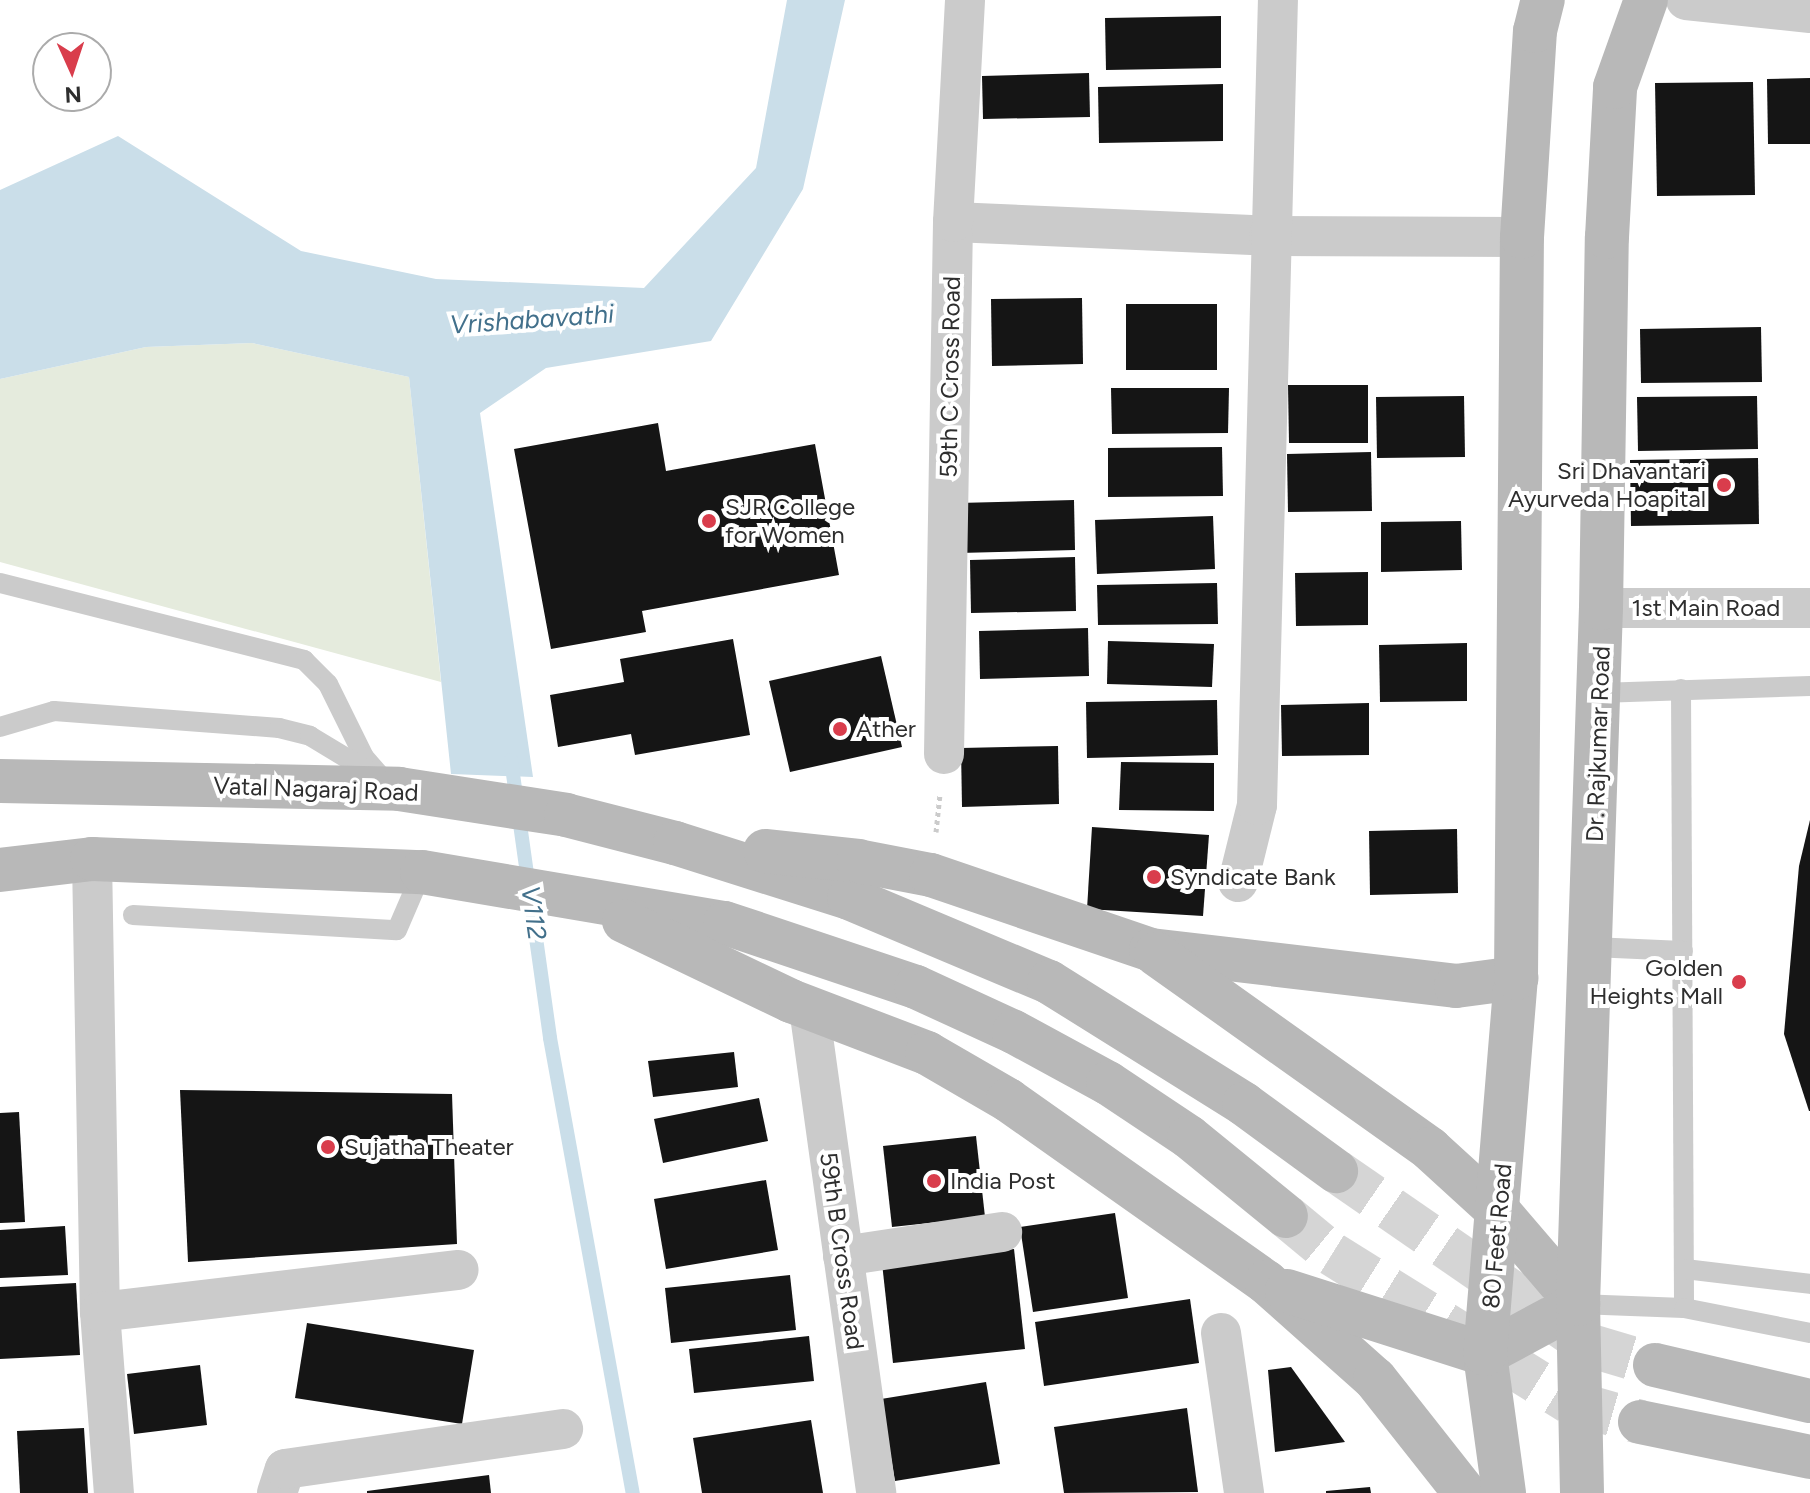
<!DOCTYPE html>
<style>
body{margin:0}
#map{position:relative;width:1810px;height:1493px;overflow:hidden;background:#fff;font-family:Figtree,sans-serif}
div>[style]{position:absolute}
.green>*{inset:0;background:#e5ebdd}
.water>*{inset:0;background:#cadee9}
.stream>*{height:14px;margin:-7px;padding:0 7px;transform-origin:7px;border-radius:7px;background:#cadee9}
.building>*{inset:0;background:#151515}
.secondary-tunnel>*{height:44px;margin-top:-22px;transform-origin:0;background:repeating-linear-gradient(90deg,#d5d5d5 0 44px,transparent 0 66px)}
.path>*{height:5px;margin-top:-2.5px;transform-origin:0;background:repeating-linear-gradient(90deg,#cbcbcb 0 4px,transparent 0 8px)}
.lane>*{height:20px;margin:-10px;padding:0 10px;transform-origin:10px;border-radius:10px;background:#cbcbcb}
.street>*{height:40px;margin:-20px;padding:0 20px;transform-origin:20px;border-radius:20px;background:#cbcbcb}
.secondary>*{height:44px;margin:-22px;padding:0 22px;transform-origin:22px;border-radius:22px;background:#b8b8b8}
.dots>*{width:22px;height:22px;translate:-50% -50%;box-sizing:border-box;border:4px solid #fff;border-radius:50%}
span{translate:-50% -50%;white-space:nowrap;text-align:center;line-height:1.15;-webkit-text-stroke:8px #fff;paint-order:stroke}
.street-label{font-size:24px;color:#2e2e2e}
.poi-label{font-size:24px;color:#2e2e2e}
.right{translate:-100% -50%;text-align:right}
.left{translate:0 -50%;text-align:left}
.water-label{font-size:26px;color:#42708b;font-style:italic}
.north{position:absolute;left:32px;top:32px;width:80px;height:80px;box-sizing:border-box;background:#fff;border:2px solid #ababab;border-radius:50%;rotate:177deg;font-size:22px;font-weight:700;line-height:32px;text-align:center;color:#2e2e2e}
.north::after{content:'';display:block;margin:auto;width:28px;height:36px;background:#d93d4c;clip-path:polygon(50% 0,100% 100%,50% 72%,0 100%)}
</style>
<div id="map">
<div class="green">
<div style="clip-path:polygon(252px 343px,409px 377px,441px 682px,0 562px,0 379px,146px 347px)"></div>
</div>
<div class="water">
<div style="clip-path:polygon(787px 0,845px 0,803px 189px,711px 341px,546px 368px,480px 413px,533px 777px,451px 774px,409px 377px,252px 343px,146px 347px,0 379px,0 190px,118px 136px,301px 251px,436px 279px,644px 288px,756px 168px)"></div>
</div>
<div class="stream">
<div style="left:511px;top:760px;width:281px;rotate:82deg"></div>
<div style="left:550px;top:1038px;width:463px;rotate:79.7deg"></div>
</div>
<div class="building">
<div style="clip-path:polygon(1221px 16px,1221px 68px,1106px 70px,1105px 18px)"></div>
<div style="clip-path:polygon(1089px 73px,1090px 117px,983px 119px,982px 76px)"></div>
<div style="clip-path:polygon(1810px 78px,1810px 144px,1768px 144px,1767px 79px)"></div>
<div style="clip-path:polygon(1753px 82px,1755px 195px,1657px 196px,1655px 83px)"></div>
<div style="clip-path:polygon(1223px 84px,1223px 141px,1099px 143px,1098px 87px)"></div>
<div style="clip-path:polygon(1082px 298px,1083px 364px,992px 366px,991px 299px)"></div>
<div style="clip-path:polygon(1126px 304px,1217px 304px,1217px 370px,1126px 370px)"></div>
<div style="clip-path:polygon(1761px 327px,1762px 382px,1641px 383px,1640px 329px)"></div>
<div style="clip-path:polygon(1288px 385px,1368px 385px,1368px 443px,1289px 443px)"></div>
<div style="clip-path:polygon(1111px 388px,1229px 388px,1228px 433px,1112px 434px)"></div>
<div style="clip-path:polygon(1464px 396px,1465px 457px,1377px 458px,1376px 397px)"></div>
<div style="clip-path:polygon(1757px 396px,1758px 449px,1638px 451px,1637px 397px)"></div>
<div style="clip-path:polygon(658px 423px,666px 471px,815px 444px,839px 575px,642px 611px,646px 632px,551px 649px,514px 449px)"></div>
<div style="clip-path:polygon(1222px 447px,1223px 496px,1108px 497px,1108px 448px)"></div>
<div style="clip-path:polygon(1371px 452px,1372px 511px,1288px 512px,1287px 454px)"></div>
<div style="clip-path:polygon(1758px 458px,1759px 524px,1631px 526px,1630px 460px)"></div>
<div style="clip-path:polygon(1074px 500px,1075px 550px,959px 553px,958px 503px)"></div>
<div style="clip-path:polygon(1213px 516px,1215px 569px,1097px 574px,1095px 520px)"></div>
<div style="clip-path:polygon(1461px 521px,1462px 570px,1381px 572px,1381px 522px)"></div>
<div style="clip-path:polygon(1075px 557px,1076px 611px,971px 613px,970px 560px)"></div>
<div style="clip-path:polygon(1368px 572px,1368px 625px,1296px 626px,1295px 573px)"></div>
<div style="clip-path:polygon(1217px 583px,1218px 624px,1098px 625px,1097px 585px)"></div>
<div style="clip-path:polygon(1088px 628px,1089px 676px,980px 679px,979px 631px)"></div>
<div style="clip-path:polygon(733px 639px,750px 735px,635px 755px,631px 734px,558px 747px,550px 695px,624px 682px,620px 659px)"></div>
<div style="clip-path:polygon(1108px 641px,1214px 644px,1212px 687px,1107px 684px)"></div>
<div style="clip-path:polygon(1467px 643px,1467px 701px,1380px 702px,1379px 645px)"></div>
<div style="clip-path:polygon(881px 656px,902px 747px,790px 772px,769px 681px)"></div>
<div style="clip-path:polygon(1217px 700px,1218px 755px,1087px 758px,1086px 702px)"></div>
<div style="clip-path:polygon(1369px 703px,1369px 755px,1282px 756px,1281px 705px)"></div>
<div style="clip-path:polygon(1058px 746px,1059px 804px,962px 807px,961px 748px)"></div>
<div style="clip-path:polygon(1121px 762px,1214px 763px,1214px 811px,1119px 810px)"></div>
<div style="clip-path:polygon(1810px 820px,1810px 1111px,1809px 1111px,1784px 1034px,1799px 866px)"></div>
<div style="clip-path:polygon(1092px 827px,1209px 835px,1203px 916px,1087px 909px)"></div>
<div style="clip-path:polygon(1457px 829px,1458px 893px,1370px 895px,1369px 831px)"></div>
<div style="clip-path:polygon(734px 1052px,738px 1087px,653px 1097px,648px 1061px)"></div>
<div style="clip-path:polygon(180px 1090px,452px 1094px,457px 1244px,188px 1262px)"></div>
<div style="clip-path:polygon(759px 1098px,768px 1141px,663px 1163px,654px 1119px)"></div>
<div style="clip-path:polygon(19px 1112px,25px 1222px,0 1223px,0 1113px)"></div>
<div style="clip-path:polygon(976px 1136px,985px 1217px,892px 1227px,883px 1146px)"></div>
<div style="clip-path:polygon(766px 1180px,778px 1250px,666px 1269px,654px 1199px)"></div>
<div style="clip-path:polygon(1115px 1213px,1128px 1298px,1033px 1312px,1020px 1227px)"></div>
<div style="clip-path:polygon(65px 1226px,68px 1275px,0 1278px,0 1230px)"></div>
<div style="clip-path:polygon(1014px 1249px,1025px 1349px,893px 1363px,882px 1263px)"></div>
<div style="clip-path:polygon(790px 1275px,796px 1330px,671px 1343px,665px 1288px)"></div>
<div style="clip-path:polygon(76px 1283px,80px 1355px,0 1359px,0 1287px)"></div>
<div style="clip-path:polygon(1190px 1299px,1199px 1363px,1044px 1386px,1035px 1322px)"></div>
<div style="clip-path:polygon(307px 1323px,474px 1350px,462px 1424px,295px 1398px)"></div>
<div style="clip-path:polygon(809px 1336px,814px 1381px,694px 1393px,689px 1349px)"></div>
<div style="clip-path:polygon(200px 1365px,207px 1425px,134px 1434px,127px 1374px)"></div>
<div style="clip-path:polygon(1291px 1367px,1345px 1442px,1275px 1452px,1268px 1370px)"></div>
<div style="clip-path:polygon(986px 1382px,1000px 1464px,895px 1481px,881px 1399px)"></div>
<div style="clip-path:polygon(1187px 1408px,1198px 1492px,1064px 1493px,1054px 1427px)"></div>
<div style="clip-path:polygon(811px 1420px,823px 1493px,702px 1493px,693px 1438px)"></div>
<div style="clip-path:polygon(84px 1428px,88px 1493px,20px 1493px,17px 1431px)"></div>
<div style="clip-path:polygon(489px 1475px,491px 1493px,367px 1493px,367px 1491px)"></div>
<div style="clip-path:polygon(1370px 1487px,1371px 1493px,1326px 1493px,1326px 1491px)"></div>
</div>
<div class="secondary-tunnel">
<div style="left:1336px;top:1171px;width:306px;rotate:34.6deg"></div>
<div style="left:1588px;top:1345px;width:70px;rotate:16.6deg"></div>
<div style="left:1286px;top:1216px;width:60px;rotate:39.6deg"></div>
<div style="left:1332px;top:1254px;width:280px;rotate:31.9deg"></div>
<div style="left:1570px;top:1402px;width:73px;rotate:15.9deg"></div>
</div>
<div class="path">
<div style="left:936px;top:832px;width:37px;rotate:-84deg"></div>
</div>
<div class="lane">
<div style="left:0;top:583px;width:314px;rotate:14.2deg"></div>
<div style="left:304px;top:660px;width:34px;rotate:45deg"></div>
<div style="left:328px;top:684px;width:81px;rotate:63.7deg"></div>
<div style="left:364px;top:757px;width:32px;rotate:49deg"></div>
<div style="left:1681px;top:689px;width:619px;rotate:89.72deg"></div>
<div style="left:1599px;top:693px;width:211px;rotate:-1.9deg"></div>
<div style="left:0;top:727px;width:56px;rotate:-16.5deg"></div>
<div style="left:54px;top:711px;width:226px;rotate:4.3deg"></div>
<div style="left:279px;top:728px;width:32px;rotate:14deg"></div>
<div style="left:310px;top:736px;width:74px;rotate:31.1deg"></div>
<div style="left:133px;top:915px;width:264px;rotate:3.3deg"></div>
<div style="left:397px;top:930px;width:63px;rotate:-66.7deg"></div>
<div style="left:1592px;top:947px;width:91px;rotate:2.5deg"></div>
<div style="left:1685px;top:1269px;width:126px;rotate:6.8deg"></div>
<div style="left:1578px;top:1304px;width:106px;rotate:2.2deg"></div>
<div style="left:1684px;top:1308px;width:128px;rotate:11.2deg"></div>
</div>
<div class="street">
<div style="left:1686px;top:0;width:125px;rotate:6deg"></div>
<div style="left:953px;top:222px;width:316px;rotate:2.5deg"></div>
<div style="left:1269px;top:236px;width:253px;rotate:0.2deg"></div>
<div style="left:1601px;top:608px;width:209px"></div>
<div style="left:944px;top:754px;width:532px;rotate:-89.03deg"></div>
<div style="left:953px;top:222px;width:222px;rotate:-86.9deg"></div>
<div style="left:92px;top:859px;width:453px;rotate:89deg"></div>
<div style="left:100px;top:1312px;width:182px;rotate:85.6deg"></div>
<div style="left:1238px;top:882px;width:79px;rotate:-76.1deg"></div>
<div style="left:1257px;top:805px;width:805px;rotate:-88.51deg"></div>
<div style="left:809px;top:1008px;width:490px;rotate:82.1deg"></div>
<div style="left:843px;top:1256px;width:161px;rotate:-8.6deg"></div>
<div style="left:100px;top:1312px;width:361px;rotate:-6.7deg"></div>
<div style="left:1221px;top:1333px;width:162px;rotate:81.8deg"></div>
<div style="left:277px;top:1493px;width:25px;rotate:-72deg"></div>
<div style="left:285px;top:1469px;width:281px;rotate:-8.2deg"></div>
</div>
<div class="secondary">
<div style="left:0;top:781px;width:399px;rotate:1.1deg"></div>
<div style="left:399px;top:789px;width:169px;rotate:8.8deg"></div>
<div style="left:566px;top:815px;width:113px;rotate:14.4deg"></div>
<div style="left:675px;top:843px;width:182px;rotate:17.5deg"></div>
<div style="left:849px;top:898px;width:217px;rotate:22.8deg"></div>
<div style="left:1049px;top:982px;width:230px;rotate:32deg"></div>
<div style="left:1244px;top:1104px;width:114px;rotate:36.1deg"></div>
<div style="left:765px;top:851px;width:94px;rotate:6.1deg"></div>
<div style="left:858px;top:861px;width:74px;rotate:10.9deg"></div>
<div style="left:931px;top:875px;width:232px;rotate:18.8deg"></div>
<div style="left:1151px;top:950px;width:307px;rotate:6.7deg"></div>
<div style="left:1456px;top:986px;width:61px;rotate:-7.6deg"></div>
<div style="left:0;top:870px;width:93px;rotate:-6.8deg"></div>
<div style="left:92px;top:859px;width:330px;rotate:2.3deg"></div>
<div style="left:422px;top:872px;width:307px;rotate:9.6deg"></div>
<div style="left:725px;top:923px;width:201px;rotate:18.5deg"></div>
<div style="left:916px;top:987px;width:108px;rotate:24.7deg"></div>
<div style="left:1014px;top:1032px;width:107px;rotate:28.5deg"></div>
<div style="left:1108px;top:1083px;width:97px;rotate:33.7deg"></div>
<div style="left:1189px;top:1137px;width:125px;rotate:39.2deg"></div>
<div style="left:624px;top:921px;width:185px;rotate:25.6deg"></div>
<div style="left:791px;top:1001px;width:146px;rotate:20.9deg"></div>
<div style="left:927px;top:1053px;width:94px;rotate:30.1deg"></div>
<div style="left:1008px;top:1100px;width:316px;rotate:35.2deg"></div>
<div style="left:1266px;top:1282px;width:146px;rotate:41.7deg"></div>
<div style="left:1375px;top:1379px;width:145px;rotate:51.7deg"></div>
<div style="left:1156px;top:954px;width:336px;rotate:35.4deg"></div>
<div style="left:1430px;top:1149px;width:95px;rotate:42.4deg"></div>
<div style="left:1500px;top:1213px;width:120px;rotate:49.4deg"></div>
<div style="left:1287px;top:1291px;width:208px;rotate:17.7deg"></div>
<div style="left:1485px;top:1354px;width:106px;rotate:-28.3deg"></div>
<div style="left:1655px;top:1365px;width:159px;rotate:13.1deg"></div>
<div style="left:1640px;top:1422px;width:174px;rotate:11.6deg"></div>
<div style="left:1504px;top:1493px;width:140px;rotate:-97.8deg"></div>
<div style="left:1485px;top:1354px;width:377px;rotate:-85.3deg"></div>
<div style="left:1516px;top:978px;width:741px;rotate:-89.54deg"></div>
<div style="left:1522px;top:237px;width:206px;rotate:-86.4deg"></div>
<div style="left:1535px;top:31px;width:32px;rotate:-76deg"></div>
<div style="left:1582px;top:1493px;width:189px;rotate:-91.2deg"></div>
<div style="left:1578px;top:1304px;width:696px;rotate:-88.11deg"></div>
<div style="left:1601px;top:608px;width:371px;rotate:-89.1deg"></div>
<div style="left:1607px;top:237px;width:150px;rotate:-86.9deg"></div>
<div style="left:1615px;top:87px;width:92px;rotate:-70.4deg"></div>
</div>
<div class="dots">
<div style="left:1724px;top:485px;background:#d93d4c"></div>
<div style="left:709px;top:521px;background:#d93d4c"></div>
<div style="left:840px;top:729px;background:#d93d4c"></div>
<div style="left:1154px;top:877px;background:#d93d4c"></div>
<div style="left:1739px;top:982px;background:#d93d4c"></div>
<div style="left:328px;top:1147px;background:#d93d4c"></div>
<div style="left:934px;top:1181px;background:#d93d4c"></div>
</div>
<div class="street-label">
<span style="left:950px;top:377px;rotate:-89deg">59th C Cross Road</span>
<span style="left:1706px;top:608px">1st Main Road</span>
<span style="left:1598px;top:744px;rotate:-88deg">Dr. Rajkumar Road</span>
<span style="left:316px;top:789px;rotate:2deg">Vatal Nagaraj Road</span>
<span style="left:1497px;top:1236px;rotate:-85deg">80 Feet Road</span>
<span style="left:842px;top:1251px;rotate:82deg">59th B Cross Road</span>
</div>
<div class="poi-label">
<span class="right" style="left:1706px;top:485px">Sri Dhavantari<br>Ayurveda Hoapital</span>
<span class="left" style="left:725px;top:521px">SJR College<br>for Women</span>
<span class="left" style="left:856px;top:729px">Ather</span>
<span class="left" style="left:1170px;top:877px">Syndicate Bank</span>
<span class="right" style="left:1723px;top:982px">Golden<br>Heights Mall</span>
<span class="left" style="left:344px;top:1147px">Sujatha Theater</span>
<span class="left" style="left:950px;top:1181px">India Post</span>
</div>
<div class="water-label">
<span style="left:532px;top:320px;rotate:-4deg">Vrishabavathi</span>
<span style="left:533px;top:913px;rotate:82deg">V112</span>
</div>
<div class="north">N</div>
</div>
